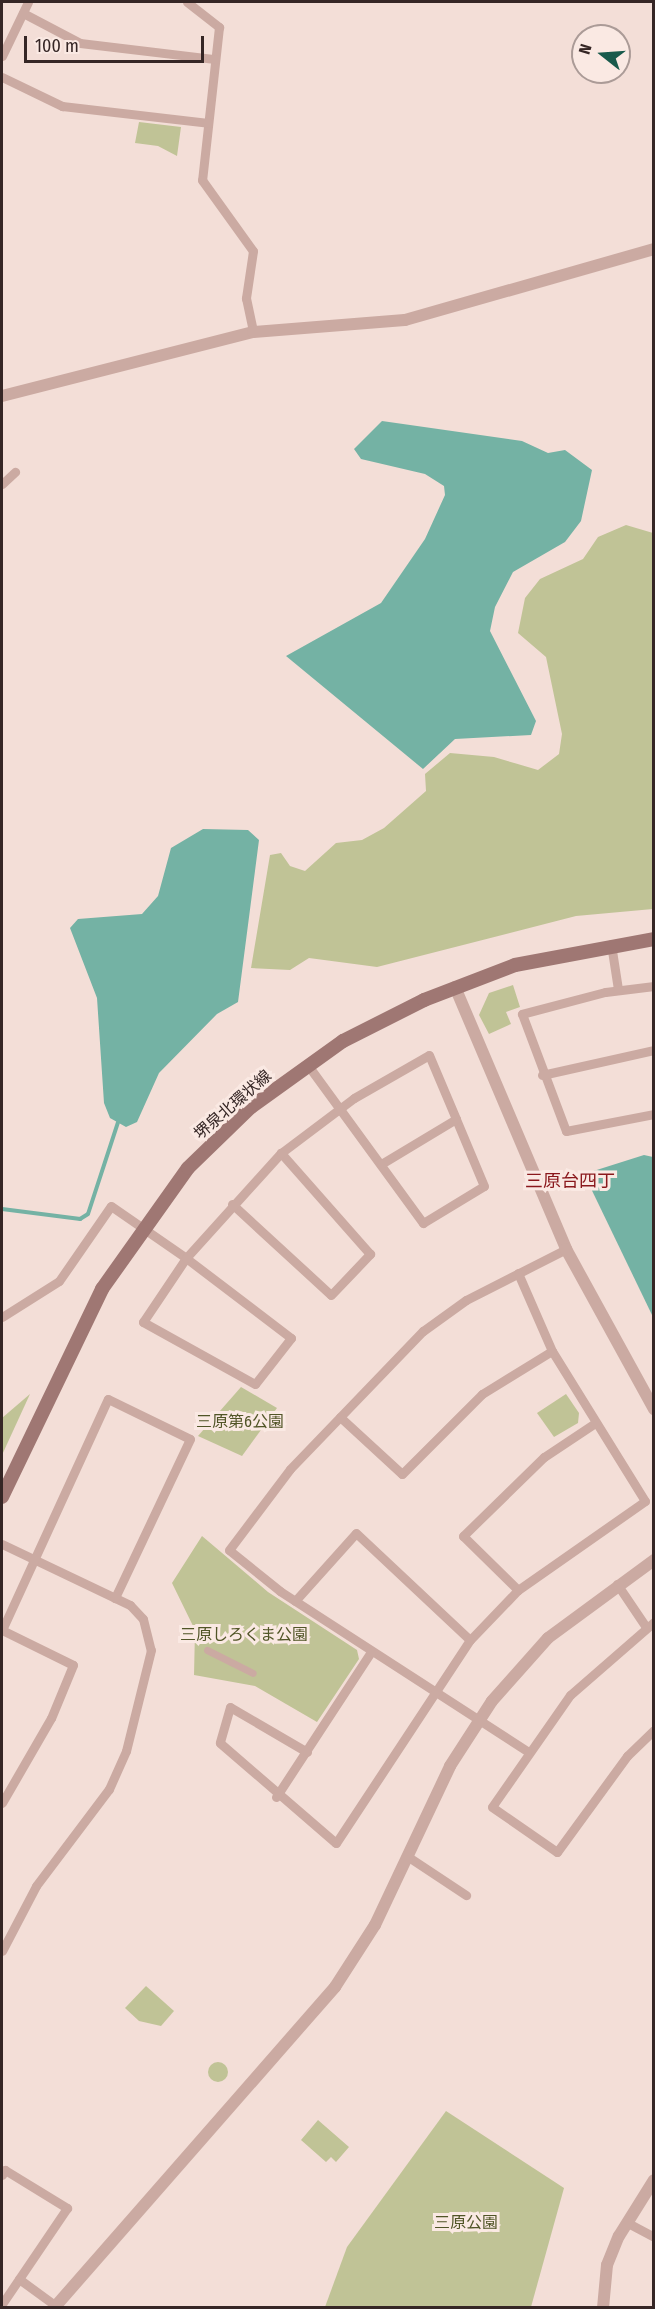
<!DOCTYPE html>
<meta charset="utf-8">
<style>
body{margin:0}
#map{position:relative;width:655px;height:2309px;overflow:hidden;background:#f3ded7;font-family:"Fira Sans Condensed","Noto Sans JP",sans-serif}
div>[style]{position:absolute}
.green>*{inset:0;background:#c0c396}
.round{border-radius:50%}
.water>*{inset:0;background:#74b2a4}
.stream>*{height:4px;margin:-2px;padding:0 2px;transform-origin:2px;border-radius:2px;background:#74b2a4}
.pedestrian>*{height:7px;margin:-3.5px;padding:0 3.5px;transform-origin:3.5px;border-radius:3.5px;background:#cbaaa2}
.minor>*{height:9px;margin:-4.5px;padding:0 4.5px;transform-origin:4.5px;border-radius:4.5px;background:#cbaaa2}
.tertiary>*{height:12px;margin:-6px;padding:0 6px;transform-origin:6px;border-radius:6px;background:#cbaaa2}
.secondary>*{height:14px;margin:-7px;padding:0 7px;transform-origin:7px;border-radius:7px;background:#9f7773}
span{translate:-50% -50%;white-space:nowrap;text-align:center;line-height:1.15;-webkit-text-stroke:6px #fae9e3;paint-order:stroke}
.street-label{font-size:16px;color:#352625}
.park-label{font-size:16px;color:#515527}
.neighbourhood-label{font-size:18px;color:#8a181c}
.frame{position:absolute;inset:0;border:3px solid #352625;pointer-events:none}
.north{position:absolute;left:571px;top:24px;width:60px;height:60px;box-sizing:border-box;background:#fae9e3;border:2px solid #ab9b97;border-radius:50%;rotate:287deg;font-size:16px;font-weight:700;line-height:24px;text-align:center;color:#352625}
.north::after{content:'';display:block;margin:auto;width:21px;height:27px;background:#185a4c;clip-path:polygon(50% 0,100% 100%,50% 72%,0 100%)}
.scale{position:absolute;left:24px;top:36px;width:180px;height:27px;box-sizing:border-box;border:3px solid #352625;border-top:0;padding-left:8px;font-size:18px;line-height:21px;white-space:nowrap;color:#352625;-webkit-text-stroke:4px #fae9e3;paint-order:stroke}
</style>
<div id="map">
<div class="green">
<div style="clip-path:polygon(139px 122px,181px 127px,177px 156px,158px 146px,135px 143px)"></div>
<div style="clip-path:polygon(626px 525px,653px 533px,653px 909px,576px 916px,377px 967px,309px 958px,290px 970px,251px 968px,270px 855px,281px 853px,290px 866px,305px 871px,336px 843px,362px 840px,384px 828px,426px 791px,425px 774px,450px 753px,494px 757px,538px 770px,559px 754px,562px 734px,546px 657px,518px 633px,525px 598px,540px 579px,583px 559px,598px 537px)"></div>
<div style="clip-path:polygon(513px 985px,520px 1007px,506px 1012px,511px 1024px,489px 1034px,479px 1015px,489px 993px)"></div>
<div style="clip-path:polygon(241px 1387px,277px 1408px,242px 1456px,198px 1436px)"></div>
<div style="clip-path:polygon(30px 1394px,2px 1455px,2px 1418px)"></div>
<div style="clip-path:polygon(566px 1394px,579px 1413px,578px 1423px,554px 1437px,537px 1413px)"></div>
<div style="clip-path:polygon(202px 1536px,268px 1592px,357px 1650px,359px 1659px,317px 1722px,255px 1686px,194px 1675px,195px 1630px,172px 1583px)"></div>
<div style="clip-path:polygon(146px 1986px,174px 2011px,161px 2026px,139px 2021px,125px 2008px)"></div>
<div class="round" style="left:208px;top:2062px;width:20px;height:20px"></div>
<div style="clip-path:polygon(446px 2111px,564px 2188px,531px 2307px,325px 2307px,347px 2247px)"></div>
<div style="clip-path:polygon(318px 2120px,349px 2147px,336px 2162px,331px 2157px,326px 2162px,301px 2140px)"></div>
</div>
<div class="water">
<div style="clip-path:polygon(382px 421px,522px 441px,548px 453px,565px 450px,592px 470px,581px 521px,565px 542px,513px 572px,495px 607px,490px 631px,536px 721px,531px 735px,455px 739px,423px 769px,286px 656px,381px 603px,425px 539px,445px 495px,444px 486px,425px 474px,361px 459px,354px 449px)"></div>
<div style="clip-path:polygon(203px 829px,248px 830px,259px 840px,238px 1002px,217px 1014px,159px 1073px,137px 1122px,126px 1127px,110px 1118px,104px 1103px,97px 998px,70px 928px,78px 919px,142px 914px,158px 896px,171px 848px)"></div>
<div style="clip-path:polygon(644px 1155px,653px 1157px,653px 1317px,584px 1174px)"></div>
</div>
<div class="stream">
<div style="left:2px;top:1209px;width:79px;rotate:7.3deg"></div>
<div style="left:80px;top:1219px;width:9px;rotate:-32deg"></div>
<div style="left:88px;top:1214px;width:97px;rotate:-71.9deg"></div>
</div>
<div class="pedestrian">
<div style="left:207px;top:1650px;width:51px;rotate:26.6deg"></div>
</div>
<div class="minor">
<div style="left:187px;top:2px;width:41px;rotate:38deg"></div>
<div style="left:219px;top:27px;width:154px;rotate:96.3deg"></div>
<div style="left:202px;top:180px;width:87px;rotate:54.3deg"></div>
<div style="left:253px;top:251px;width:48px;rotate:98.5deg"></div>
<div style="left:246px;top:298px;width:35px;rotate:78deg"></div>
<div style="left:23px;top:13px;width:64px;rotate:27.8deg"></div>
<div style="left:80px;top:43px;width:136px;rotate:6.8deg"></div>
<div style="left:2px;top:56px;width:60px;rotate:-64.3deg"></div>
<div style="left:2px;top:77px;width:67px;rotate:25.8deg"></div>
<div style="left:62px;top:106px;width:147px;rotate:6.6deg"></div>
<div style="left:2px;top:484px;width:18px;rotate:-43deg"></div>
<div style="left:611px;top:944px;width:46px;rotate:81.2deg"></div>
<div style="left:654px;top:986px;width:49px;rotate:173deg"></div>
<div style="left:605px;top:992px;width:86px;rotate:165.2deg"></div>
<div style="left:522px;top:1014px;width:125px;rotate:69.4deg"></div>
<div style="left:566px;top:1131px;width:90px;rotate:-10.9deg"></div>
<div style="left:307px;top:1064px;width:197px;rotate:53.9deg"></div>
<div style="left:423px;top:1223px;width:71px;rotate:-31.2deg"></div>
<div style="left:484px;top:1186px;width:73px;rotate:-112.7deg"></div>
<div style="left:542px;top:1075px;width:115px;rotate:-12.6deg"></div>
<div style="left:232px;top:1204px;width:134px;rotate:42.6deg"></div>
<div style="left:331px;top:1295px;width:57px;rotate:-46.4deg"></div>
<div style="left:370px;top:1254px;width:135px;rotate:-131.4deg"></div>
<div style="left:2px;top:1317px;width:67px;rotate:-32.3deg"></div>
<div style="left:59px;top:1281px;width:91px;rotate:-55.3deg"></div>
<div style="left:111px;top:1206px;width:91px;rotate:34.7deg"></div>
<div style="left:186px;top:1258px;width:132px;rotate:37.3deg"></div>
<div style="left:291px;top:1338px;width:58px;rotate:128deg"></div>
<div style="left:255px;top:1384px;width:128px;rotate:-151deg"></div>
<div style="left:143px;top:1322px;width:77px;rotate:-56.1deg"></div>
<div style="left:186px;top:1258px;width:142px;rotate:-47.9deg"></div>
<div style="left:281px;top:1153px;width:91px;rotate:-37deg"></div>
<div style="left:354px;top:1098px;width:86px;rotate:-29.8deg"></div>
<div style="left:429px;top:1055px;width:69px;rotate:67.1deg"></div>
<div style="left:456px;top:1119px;width:87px;rotate:149deg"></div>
<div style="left:340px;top:1417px;width:84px;rotate:42.6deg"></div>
<div style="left:402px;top:1474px;width:113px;rotate:-45deg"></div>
<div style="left:482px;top:1394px;width:82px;rotate:-31.6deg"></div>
<div style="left:2px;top:1544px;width:142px;rotate:25.5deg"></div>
<div style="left:130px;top:1605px;width:19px;rotate:47deg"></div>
<div style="left:143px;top:1619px;width:32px;rotate:76deg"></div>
<div style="left:151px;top:1650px;width:104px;rotate:103.9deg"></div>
<div style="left:126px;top:1751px;width:42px;rotate:114.1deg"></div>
<div style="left:109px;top:1789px;width:121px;rotate:127deg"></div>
<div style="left:36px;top:1886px;width:73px;rotate:117.6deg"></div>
<div style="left:617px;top:1584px;width:52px;rotate:56deg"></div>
<div style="left:518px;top:1590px;width:77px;rotate:-135.5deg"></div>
<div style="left:463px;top:1536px;width:113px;rotate:-44.3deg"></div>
<div style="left:544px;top:1457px;width:61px;rotate:-33.7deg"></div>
<div style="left:295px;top:1601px;width:91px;rotate:-48.1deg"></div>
<div style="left:356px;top:1533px;width:156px;rotate:43.2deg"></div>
<div style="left:654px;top:1622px;width:111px;rotate:139deg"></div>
<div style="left:570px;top:1695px;width:136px;rotate:124.9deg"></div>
<div style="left:492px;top:1807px;width:79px;rotate:34.7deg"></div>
<div style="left:557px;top:1852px;width:119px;rotate:-53.9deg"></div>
<div style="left:627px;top:1756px;width:37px;rotate:-44deg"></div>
<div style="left:2px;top:1630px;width:254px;rotate:-65.4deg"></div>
<div style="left:108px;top:1399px;width:91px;rotate:26deg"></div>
<div style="left:190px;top:1439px;width:176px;rotate:115.3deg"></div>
<div style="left:2px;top:1630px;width:79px;rotate:26.2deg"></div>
<div style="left:73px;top:1665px;width:57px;rotate:112.5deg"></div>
<div style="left:51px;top:1718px;width:98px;rotate:120deg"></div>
<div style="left:527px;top:1751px;width:294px;rotate:-147.1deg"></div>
<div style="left:280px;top:1591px;width:65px;rotate:-141.2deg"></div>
<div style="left:229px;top:1550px;width:101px;rotate:-53deg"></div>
<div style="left:290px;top:1469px;width:192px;rotate:-46.1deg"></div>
<div style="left:423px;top:1331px;width:53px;rotate:-35.8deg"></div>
<div style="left:466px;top:1300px;width:112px;rotate:-27deg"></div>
<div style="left:307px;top:1752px;width:89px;rotate:-149.7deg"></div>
<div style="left:230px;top:1707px;width:37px;rotate:106deg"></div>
<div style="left:220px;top:1743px;width:153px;rotate:40.8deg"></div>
<div style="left:336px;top:1843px;width:243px;rotate:-56.6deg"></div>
<div style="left:470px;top:1640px;width:69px;rotate:-46.2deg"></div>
<div style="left:518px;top:1590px;width:155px;rotate:-35deg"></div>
<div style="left:645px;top:1501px;width:176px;rotate:-121.8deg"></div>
<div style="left:552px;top:1351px;width:85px;rotate:-113.6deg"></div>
<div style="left:276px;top:1797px;width:173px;rotate:-56.8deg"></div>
<div style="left:407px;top:1856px;width:71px;rotate:33.5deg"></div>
<div style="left:2px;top:2175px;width:6px;rotate:-59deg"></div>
<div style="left:5px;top:2170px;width:73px;rotate:31.5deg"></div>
<div style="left:67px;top:2208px;width:116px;rotate:124.1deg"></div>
<div style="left:626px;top:2222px;width:32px;rotate:28deg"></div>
<div style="left:19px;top:2279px;width:46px;rotate:36.1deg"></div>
</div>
<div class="tertiary">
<div style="left:2px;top:396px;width:259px;rotate:-14.3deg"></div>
<div style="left:253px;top:332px;width:152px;rotate:-4.5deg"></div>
<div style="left:405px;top:320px;width:259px;rotate:-15.9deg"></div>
<div style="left:455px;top:987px;width:285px;rotate:67deg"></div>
<div style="left:566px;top:1249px;width:183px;rotate:61.2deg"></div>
<div style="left:54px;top:2308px;width:427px;rotate:-48.8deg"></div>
<div style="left:335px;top:1987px;width:74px;rotate:-57.2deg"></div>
<div style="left:375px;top:1925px;width:176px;rotate:-64.7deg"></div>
<div style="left:450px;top:1766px;width:77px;rotate:-57.1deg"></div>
<div style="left:492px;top:1701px;width:84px;rotate:-48.4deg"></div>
<div style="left:548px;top:1638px;width:132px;rotate:-36.3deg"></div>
<div style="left:603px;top:2308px;width:43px;rotate:-84.7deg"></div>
<div style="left:607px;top:2265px;width:31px;rotate:-68deg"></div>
<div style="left:619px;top:2236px;width:66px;rotate:-58deg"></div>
</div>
<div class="secondary">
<div style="left:2px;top:1497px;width:231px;rotate:-64.3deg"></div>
<div style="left:102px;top:1289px;width:148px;rotate:-54.6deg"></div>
<div style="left:188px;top:1168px;width:88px;rotate:-44.1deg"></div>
<div style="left:251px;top:1107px;width:113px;rotate:-35.7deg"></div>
<div style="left:343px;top:1041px;width:91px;rotate:-26.8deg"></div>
<div style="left:424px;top:1000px;width:97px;rotate:-21deg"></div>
<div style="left:515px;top:965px;width:141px;rotate:-10.6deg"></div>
</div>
<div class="street-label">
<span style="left:233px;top:1105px;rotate:-41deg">堺泉北環状線</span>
</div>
<div class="park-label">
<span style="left:240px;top:1422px">三原第6公園</span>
<span style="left:244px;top:1635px">三原しろくま公園</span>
<span style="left:466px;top:2223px">三原公園</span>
</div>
<div class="neighbourhood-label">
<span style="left:570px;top:1181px">三原台四丁</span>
</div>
<div class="frame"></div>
<div class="north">N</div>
<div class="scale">100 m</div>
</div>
